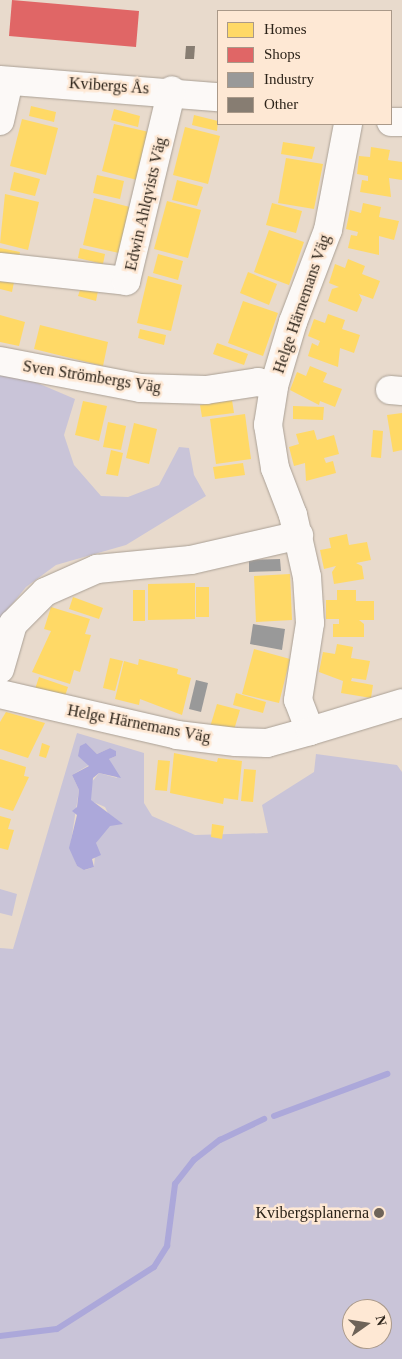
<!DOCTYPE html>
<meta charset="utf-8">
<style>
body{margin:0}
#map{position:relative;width:402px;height:1359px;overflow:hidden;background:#e8dacc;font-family:Georgia,serif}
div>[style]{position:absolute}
.green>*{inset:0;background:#c9c4d8}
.water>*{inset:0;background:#aca8da}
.homes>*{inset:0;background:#ffd966}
.shops>*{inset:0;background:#e06666}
.industry>*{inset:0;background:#999}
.stream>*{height:6px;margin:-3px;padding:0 3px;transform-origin:3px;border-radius:3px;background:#aca8da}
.building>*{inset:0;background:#877d72}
.roads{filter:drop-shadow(0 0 1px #aaa095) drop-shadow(0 0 1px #aaa095)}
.minor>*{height:28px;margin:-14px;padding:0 14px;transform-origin:14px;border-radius:14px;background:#fcf9f7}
.dots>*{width:14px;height:14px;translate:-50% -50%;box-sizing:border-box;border:2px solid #fee8d4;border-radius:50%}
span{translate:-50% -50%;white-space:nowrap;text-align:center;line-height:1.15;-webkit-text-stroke:5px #fee8d4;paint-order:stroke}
.street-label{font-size:16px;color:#2c2319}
.poi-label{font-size:16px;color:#2c2319}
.right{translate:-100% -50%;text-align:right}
.legend{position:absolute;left:217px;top:10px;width:175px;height:115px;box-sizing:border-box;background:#fee8d4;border:1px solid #aa9989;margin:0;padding:6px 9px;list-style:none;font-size:15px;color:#2c2319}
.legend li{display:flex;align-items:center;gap:10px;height:25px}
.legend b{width:25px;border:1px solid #aa9989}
.north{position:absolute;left:342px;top:1299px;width:50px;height:50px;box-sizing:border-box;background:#fee8d4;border:1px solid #aa9989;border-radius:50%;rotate:77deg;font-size:14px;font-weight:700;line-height:20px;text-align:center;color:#2c2319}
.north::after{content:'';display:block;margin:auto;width:18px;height:22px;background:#6e6358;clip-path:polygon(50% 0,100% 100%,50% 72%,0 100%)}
</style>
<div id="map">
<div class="green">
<div style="clip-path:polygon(0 367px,75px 399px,64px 435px,74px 465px,101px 496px,128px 497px,159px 485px,179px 447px,189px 448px,194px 475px,206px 496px,126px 545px,56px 565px,26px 587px,0 619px)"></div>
<div style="clip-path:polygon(evenodd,77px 733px,144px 753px,144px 803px,152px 816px,195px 835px,268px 833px,262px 805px,314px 772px,316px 754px,397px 765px,402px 772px,402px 1359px,0 1359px,0 948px,13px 949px,77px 733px,86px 743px,97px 754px,110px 748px,115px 751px,116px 756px,109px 759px,117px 778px,99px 773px,91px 783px,91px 801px,105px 807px,111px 819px,96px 843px,94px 867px,85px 870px,77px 866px,70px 848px,79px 790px,72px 775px,89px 765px,86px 743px,77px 733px,352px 1309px,382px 1309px,382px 1339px,352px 1339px,352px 1309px)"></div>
<div style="clip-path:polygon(0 889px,17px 894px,12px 916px,0 913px)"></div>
</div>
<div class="water">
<div style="clip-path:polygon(86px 743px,97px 754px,110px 748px,116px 751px,116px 756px,109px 759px,121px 778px,99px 773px,93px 778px,91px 800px,123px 824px,110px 826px,96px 843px,101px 855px,92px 859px,94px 867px,84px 870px,77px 866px,69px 848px,77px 815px,72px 811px,77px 807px,79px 790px,72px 775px,89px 766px,78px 756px,80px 746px)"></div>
</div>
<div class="homes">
<div style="clip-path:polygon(31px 106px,56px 112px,54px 122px,29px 116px)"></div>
<div style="clip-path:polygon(114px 109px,140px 116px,138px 127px,111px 120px)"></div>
<div style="clip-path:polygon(194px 115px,218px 121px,217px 131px,192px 125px)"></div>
<div style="clip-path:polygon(22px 119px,58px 128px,46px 175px,10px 166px)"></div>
<div style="clip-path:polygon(114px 124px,149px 132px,137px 180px,102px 171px)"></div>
<div style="clip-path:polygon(185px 127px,220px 136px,208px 184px,173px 175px)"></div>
<div style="clip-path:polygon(283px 142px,315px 147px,312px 159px,281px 154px)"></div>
<div style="clip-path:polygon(371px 147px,390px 150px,388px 160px,402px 162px,402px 180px,389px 178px,391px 197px,360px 192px,362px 180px,368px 181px,368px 176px,357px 174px,359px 156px,370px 157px)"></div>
<div style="clip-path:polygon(286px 158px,323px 164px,314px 209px,278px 203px)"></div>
<div style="clip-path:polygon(14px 172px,40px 179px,35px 196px,10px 190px)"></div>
<div style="clip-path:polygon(97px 175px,124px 181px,120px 199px,93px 193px)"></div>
<div style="clip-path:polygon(177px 180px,203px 187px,197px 206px,172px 200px)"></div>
<div style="clip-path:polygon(5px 194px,39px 202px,28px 250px,0 243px)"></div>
<div style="clip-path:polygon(94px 198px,130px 207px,119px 253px,83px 245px)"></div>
<div style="clip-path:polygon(167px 201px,201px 210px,188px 258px,154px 249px)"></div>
<div style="clip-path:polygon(272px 203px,302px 211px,296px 233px,266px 225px)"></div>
<div style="clip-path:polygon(363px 203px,381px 207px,379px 217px,399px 221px,394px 240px,379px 236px,379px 255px,348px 248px,351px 235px,357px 236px,358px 232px,346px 229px,350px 210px,361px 213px)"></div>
<div style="clip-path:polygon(269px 230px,304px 242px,289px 285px,254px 272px)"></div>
<div style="clip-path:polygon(0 248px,20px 252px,18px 261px,0 257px)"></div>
<div style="clip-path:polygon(80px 248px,105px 254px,103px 264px,78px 258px)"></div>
<div style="clip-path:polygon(158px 254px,183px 261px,178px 280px,153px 273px)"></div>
<div style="clip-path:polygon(348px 259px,365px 266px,362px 274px,380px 281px,373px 299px,359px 294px,362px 300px,357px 312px,328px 301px,332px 289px,339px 287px,329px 283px,335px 264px,345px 268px)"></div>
<div style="clip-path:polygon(248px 272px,277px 284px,269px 305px,240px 293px)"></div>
<div style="clip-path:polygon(148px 276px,182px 285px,171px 331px,137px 323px)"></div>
<div style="clip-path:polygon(0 279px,14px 282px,12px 292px,0 289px)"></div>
<div style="clip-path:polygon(81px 287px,98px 291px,96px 301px,78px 296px)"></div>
<div style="clip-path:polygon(243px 301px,278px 313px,263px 356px,228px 343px)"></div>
<div style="clip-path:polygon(328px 314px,345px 320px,342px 329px,360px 335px,354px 353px,340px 348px,338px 367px,308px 356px,312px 343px,318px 346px,320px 341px,308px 336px,314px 319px,325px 323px)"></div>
<div style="clip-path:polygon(0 315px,25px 322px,19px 346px,0 342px)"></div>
<div style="clip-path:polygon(40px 325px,108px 342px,103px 366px,34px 349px)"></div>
<div style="clip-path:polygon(140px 329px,166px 335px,164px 345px,138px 338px)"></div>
<div style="clip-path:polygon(217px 343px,248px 354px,244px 365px,213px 354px)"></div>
<div style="clip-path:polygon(310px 366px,327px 373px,323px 382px,342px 389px,335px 407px,320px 401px,319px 405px,290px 390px,297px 372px,306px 376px)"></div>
<div style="clip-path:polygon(232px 400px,234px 413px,202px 417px,200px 405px)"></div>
<div style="clip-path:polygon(83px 401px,107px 406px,99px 441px,75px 435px)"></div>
<div style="clip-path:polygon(293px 406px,324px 407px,323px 420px,293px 419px)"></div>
<div style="clip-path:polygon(402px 413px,402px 450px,393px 452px,387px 415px)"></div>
<div style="clip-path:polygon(245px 414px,251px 459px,216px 464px,210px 419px)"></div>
<div style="clip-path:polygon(108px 422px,126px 426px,121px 450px,103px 447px)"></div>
<div style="clip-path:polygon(134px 423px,157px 429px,149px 464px,126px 458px)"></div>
<div style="clip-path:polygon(314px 430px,317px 440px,334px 435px,339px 454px,324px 458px,326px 463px,333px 461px,336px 473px,306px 481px,305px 463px,294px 466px,289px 447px,299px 444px,296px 434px)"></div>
<div style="clip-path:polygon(373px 430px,383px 431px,381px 458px,371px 457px)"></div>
<div style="clip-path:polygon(111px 450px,123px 453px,118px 476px,106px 474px)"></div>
<div style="clip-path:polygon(243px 463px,245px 475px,215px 479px,213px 467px)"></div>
<div style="clip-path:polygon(347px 534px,349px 545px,367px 542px,371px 560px,356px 563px,362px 566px,364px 579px,334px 584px,332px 572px,336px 566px,324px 569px,320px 550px,331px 548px,329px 538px)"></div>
<div style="clip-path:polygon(290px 574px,292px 620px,256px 622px,254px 576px)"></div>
<div style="clip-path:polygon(195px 583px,195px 619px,148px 620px,148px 584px)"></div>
<div style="clip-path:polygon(196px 587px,209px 587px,209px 617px,196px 617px)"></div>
<div style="clip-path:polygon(133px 590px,145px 590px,145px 621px,133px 621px)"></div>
<div style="clip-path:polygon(337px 590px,356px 590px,356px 601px,374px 601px,374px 620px,359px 620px,364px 624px,364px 637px,333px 637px,333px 624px,339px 624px,339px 619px,326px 619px,326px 600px,337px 600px)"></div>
<div style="clip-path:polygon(73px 597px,103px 608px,99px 619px,69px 609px)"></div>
<div style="clip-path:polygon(51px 607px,90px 619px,85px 634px,91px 635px,80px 672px,74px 670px,70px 684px,32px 672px,51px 631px,44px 629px)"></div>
<div style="clip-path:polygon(337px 644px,353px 647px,351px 658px,370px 661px,366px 680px,352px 678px,351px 681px,373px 685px,371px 698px,341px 693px,343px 681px,319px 672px,323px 652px,335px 654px)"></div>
<div style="clip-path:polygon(254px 649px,290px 659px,279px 703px,242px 694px)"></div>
<div style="clip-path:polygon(110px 658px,123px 661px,115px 691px,103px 688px)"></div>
<div style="clip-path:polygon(139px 659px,178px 669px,177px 674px,191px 678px,182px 715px,140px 699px,139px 705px,115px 699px,124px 661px,138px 665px)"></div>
<div style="clip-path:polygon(39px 677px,68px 687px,64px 699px,35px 689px)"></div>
<div style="clip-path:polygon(236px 693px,266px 702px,263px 713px,233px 705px)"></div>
<div style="clip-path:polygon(217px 704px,240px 710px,233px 733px,210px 727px)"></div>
<div style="clip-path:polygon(6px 712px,45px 723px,28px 758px,0 749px,0 722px)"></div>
<div style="clip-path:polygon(42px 743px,50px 746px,46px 758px,39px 756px)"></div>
<div style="clip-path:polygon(174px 753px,217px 762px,218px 758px,242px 761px,238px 800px,224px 798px,223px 804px,170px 793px)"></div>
<div style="clip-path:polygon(0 759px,26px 767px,24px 776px,29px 777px,13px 811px,0 807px)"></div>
<div style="clip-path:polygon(158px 760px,170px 761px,167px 791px,155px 790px)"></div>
<div style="clip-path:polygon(244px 769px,256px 770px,253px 802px,241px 801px)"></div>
<div style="clip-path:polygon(0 816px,11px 819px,8px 829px,14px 830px,8px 850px,0 848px)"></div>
<div style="clip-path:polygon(212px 824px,224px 826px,222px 839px,211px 837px)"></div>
</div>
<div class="shops">
<div style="clip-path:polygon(12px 0,139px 11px,136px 47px,9px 36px)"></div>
</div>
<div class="industry">
<div style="clip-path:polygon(280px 559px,281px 571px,249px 572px,249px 560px)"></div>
<div style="clip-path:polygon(253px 624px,285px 629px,282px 650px,250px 644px)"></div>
<div style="clip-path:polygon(196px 680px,208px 683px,201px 712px,189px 709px)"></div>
</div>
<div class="stream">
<div style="left:274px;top:1116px;width:121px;rotate:-20.4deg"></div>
<div style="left:0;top:1336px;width:57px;rotate:-7deg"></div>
<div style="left:57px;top:1329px;width:115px;rotate:-32.6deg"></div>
<div style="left:154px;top:1267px;width:25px;rotate:-58deg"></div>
<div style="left:167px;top:1246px;width:63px;rotate:-82.6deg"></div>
<div style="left:175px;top:1184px;width:31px;rotate:-52deg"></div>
<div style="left:194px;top:1160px;width:33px;rotate:-38deg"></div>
<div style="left:220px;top:1140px;width:49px;rotate:-25.5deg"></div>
</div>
<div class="building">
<div style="clip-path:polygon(186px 46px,195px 46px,194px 59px,185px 59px)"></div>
</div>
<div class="roads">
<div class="minor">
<div style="left:0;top:80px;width:219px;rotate:4.5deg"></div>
<div style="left:0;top:121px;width:41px;rotate:-77.3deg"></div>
<div style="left:391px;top:122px;width:11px"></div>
<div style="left:0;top:267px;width:127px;rotate:6.3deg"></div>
<div style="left:126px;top:281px;width:196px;rotate:-76.5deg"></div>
<div style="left:0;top:361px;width:143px;rotate:10.9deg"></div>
<div style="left:140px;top:388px;width:66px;rotate:1.7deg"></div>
<div style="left:206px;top:390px;width:53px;rotate:-8.7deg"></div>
<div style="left:258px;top:382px;width:16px;rotate:14deg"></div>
<div style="left:390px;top:390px;width:12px;rotate:5deg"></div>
<div style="left:0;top:669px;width:47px;rotate:-73.9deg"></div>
<div style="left:13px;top:624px;width:45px;rotate:-45deg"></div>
<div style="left:45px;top:592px;width:57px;rotate:-23.9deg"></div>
<div style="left:97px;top:569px;width:94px;rotate:-5.5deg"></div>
<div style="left:191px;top:560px;width:111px;rotate:-13deg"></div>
<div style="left:0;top:694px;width:182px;rotate:13deg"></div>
<div style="left:177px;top:735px;width:59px;rotate:6.8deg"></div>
<div style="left:236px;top:742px;width:31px;rotate:2deg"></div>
<div style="left:267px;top:743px;width:45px;rotate:-15.6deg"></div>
<div style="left:310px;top:731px;width:33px;rotate:-111deg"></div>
<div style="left:298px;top:700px;width:78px;rotate:-81.1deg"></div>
<div style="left:310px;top:623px;width:46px;rotate:-93.7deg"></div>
<div style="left:307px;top:577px;width:64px;rotate:-102.7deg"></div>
<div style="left:293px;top:515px;width:50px;rotate:-111deg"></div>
<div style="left:275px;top:468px;width:44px;rotate:-99.2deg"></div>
<div style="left:268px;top:425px;width:39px;rotate:-81deg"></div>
<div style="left:274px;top:386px;width:67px;rotate:-73.5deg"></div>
<div style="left:293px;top:322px;width:98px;rotate:-69.2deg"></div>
<div style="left:328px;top:230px;width:108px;rotate:-79.3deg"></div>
<div style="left:310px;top:731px;width:96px;rotate:-16.9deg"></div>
</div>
</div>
<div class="dots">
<div style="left:379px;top:1213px;background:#6e6358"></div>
</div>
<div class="street-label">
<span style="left:109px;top:86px;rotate:4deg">Kvibergs Ås</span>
<span style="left:146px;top:204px;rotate:-77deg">Edwin Ahlqvists Väg</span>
<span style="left:302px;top:304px;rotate:-71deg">Helge Härnemans Väg</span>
<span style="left:92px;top:377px;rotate:9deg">Sven Strömbergs Väg</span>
<span style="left:139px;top:724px;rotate:11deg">Helge Härnemans Väg</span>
</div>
<div class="poi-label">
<span class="right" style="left:369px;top:1213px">Kvibergsplanerna</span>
</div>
<ul class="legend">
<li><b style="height:14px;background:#ffd966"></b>Homes</li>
<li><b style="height:14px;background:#e06666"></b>Shops</li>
<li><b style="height:14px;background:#999"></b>Industry</li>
<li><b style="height:14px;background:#877d72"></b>Other</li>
</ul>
<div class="north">N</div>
</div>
